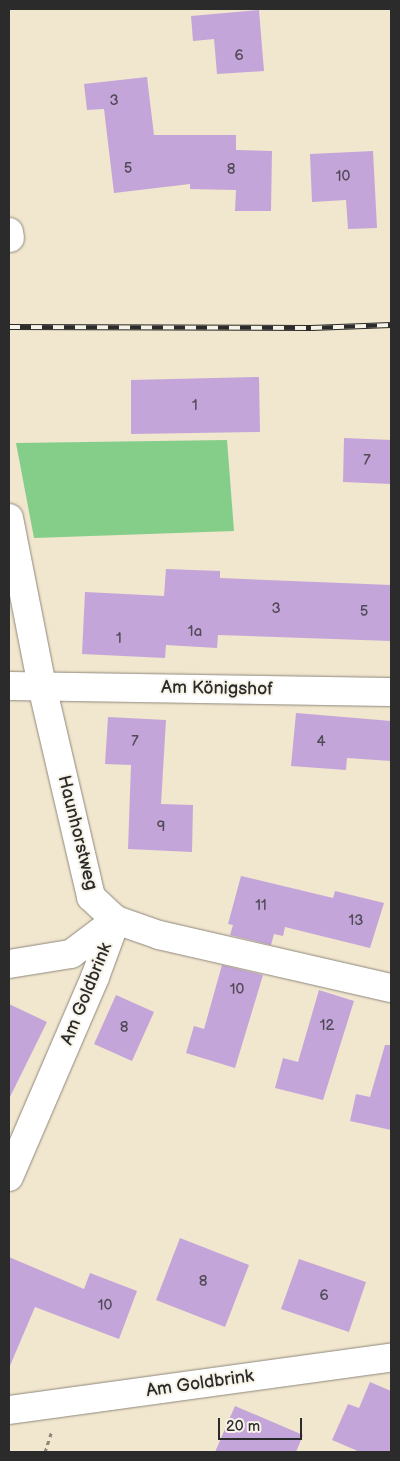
<!DOCTYPE html>
<meta charset="utf-8">
<style>
body{margin:0}
#map{position:relative;width:400px;height:1461px;overflow:hidden;background:#f1e6ce;font-family:"Balsamiq Sans",sans-serif}
div>[style]{position:absolute}
.green>*{inset:0;background:#84ce8a}
.building>*{inset:0;background:#c4a5da}
.path>*{height:3px;margin-top:-1.5px;transform-origin:0;background:repeating-linear-gradient(90deg,#8e887c 0 4px,transparent 0 8px)}
.roads{filter:drop-shadow(0 0 1px #8e887c) drop-shadow(0 0 1px #8e887c)}
.street>*{height:28px;margin:-14px;padding:0 14px;transform-origin:14px;border-radius:14px;background:#fff}
.rail>*{height:5.5px;margin-top:-2.75px;transform-origin:0;background:repeating-linear-gradient(90deg,#f7f3e8 0 11px,#2b2b2b 0 22px);box-sizing:border-box;border-block:1px solid #2b2b2b}
span{translate:-50% -50%;white-space:nowrap;text-align:center;line-height:1.15;-webkit-text-stroke:4px #f7f3e8;paint-order:stroke}
.number-label{font-size:15px;color:#514a57}
.number-label span{-webkit-text-stroke-width:0}
.street-label{font-size:18px;color:#2b2b2b}
.frame{position:absolute;inset:0;border:10px solid #2b2b2b;pointer-events:none}
.scale{position:absolute;left:218px;top:1418px;width:84px;height:22px;box-sizing:border-box;border:2px solid #2b2b2b;border-top:0;padding-left:6px;font-size:15px;line-height:18px;white-space:nowrap;color:#2b2b2b;-webkit-text-stroke:4px #f7f3e8;paint-order:stroke}
</style>
<div id="map">
<div class="green">
<div style="clip-path:polygon(227px 440px,234px 531px,34px 538px,16px 443px)"></div>
</div>
<div class="building">
<div style="clip-path:polygon(259px 10px,264px 71px,217px 74px,214px 39px,193px 41px,191px 16px)"></div>
<div style="clip-path:polygon(147px 77px,154px 135px,236px 135px,236px 150px,272px 151px,271px 211px,235px 211px,236px 190px,190px 189px,190px 184px,114px 193px,104px 109px,87px 110px,84px 84px)"></div>
<div style="clip-path:polygon(373px 151px,377px 228px,348px 229px,346px 200px,312px 202px,310px 154px)"></div>
<div style="clip-path:polygon(259px 377px,260px 432px,131px 434px,131px 380px)"></div>
<div style="clip-path:polygon(344px 438px,391px 440px,391px 484px,343px 482px)"></div>
<div style="clip-path:polygon(166px 569px,220px 571px,220px 578px,391px 585px,391px 641px,218px 635px,217px 648px,166px 645px,165px 658px,82px 654px,85px 592px,164px 596px)"></div>
<div style="clip-path:polygon(296px 713px,391px 721px,391px 761px,347px 758px,346px 770px,291px 766px)"></div>
<div style="clip-path:polygon(108px 717px,166px 720px,161px 804px,193px 805px,192px 852px,128px 849px,131px 765px,105px 764px)"></div>
<div style="clip-path:polygon(241px 876px,333px 898px,335px 891px,384px 903px,370px 948px,285px 927px,283px 936px,274px 934px,271px 945px,230px 935px,233px 925px,228px 924px)"></div>
<div style="clip-path:polygon(222px 965px,263px 975px,235px 1068px,186px 1053px,194px 1026px,204px 1029px)"></div>
<div style="clip-path:polygon(319px 990px,354px 1001px,323px 1100px,275px 1088px,283px 1058px,298px 1062px)"></div>
<div style="clip-path:polygon(116px 995px,154px 1012px,132px 1061px,94px 1044px)"></div>
<div style="clip-path:polygon(9px 1004px,47px 1022px,9px 1099px)"></div>
<div style="clip-path:polygon(385px 1045px,391px 1045px,391px 1130px,350px 1121px,356px 1094px,370px 1097px)"></div>
<div style="clip-path:polygon(180px 1238px,249px 1265px,225px 1327px,156px 1300px)"></div>
<div style="clip-path:polygon(9px 1257px,84px 1289px,90px 1273px,137px 1291px,119px 1339px,35px 1307px,9px 1368px)"></div>
<div style="clip-path:polygon(299px 1259px,366px 1282px,349px 1332px,281px 1309px)"></div>
<div style="clip-path:polygon(370px 1382px,391px 1391px,391px 1452px,360px 1452px,332px 1440px,348px 1404px,359px 1408px)"></div>
<div style="clip-path:polygon(235px 1406px,303px 1435px,296px 1452px,215px 1452px)"></div>
</div>
<div class="path">
<div style="left:45px;top:1452px;width:22px;rotate:-72deg"></div>
</div>
<div class="roads">
<div class="street">
<div style="left:9px;top:232px;width:6px;rotate:81deg"></div>
<div style="left:9px;top:518px;width:171px;rotate:78.9deg"></div>
<div style="left:42px;top:686px;width:217px;rotate:76.9deg"></div>
<div style="left:91px;top:897px;width:34px;rotate:43deg"></div>
<div style="left:116px;top:920px;width:46px;rotate:19.2deg"></div>
<div style="left:159px;top:935px;width:238px;rotate:12.9deg"></div>
<div style="left:9px;top:686px;width:382px;rotate:0.9deg"></div>
<div style="left:9px;top:964px;width:63px;rotate:-9.2deg"></div>
<div style="left:71px;top:954px;width:56px;rotate:-37.1deg"></div>
<div style="left:9px;top:1177px;width:218px;rotate:-66.7deg"></div>
<div style="left:95px;top:977px;width:61px;rotate:-69.8deg"></div>
<div style="left:9px;top:1410px;width:386px;rotate:-7.8deg"></div>
</div>
</div>
<div class="rail">
<div style="left:9px;top:327px;width:302px;rotate:0.2deg"></div>
<div style="left:311px;top:328px;width:80px;rotate:-2.1deg"></div>
</div>
<div class="number-label">
<span style="left:239px;top:56px">6</span>
<span style="left:114px;top:101px">3</span>
<span style="left:128px;top:169px">5</span>
<span style="left:231px;top:170px">8</span>
<span style="left:343px;top:177px">10</span>
<span style="left:195px;top:406px">1</span>
<span style="left:367px;top:461px">7</span>
<span style="left:276px;top:609px">3</span>
<span style="left:364px;top:612px">5</span>
<span style="left:195px;top:632px">1a</span>
<span style="left:119px;top:639px">1</span>
<span style="left:135px;top:742px">7</span>
<span style="left:321px;top:742px">4</span>
<span style="left:161px;top:827px">9</span>
<span style="left:261px;top:906px">11</span>
<span style="left:356px;top:921px">13</span>
<span style="left:237px;top:990px">10</span>
<span style="left:327px;top:1026px">12</span>
<span style="left:124px;top:1028px">8</span>
<span style="left:203px;top:1282px">8</span>
<span style="left:324px;top:1296px">6</span>
<span style="left:105px;top:1306px">10</span>
</div>
<div class="street-label">
<span style="left:217px;top:689px;rotate:1deg">Am Königshof</span>
<span style="left:77px;top:833px;rotate:76deg">Haunhorstweg</span>
<span style="left:87px;top:994px;rotate:-68deg">Am Goldbrink</span>
<span style="left:200px;top:1384px;rotate:-8deg">Am Goldbrink</span>
</div>
<div class="frame"></div>
<div class="scale">20 m</div>
</div>
